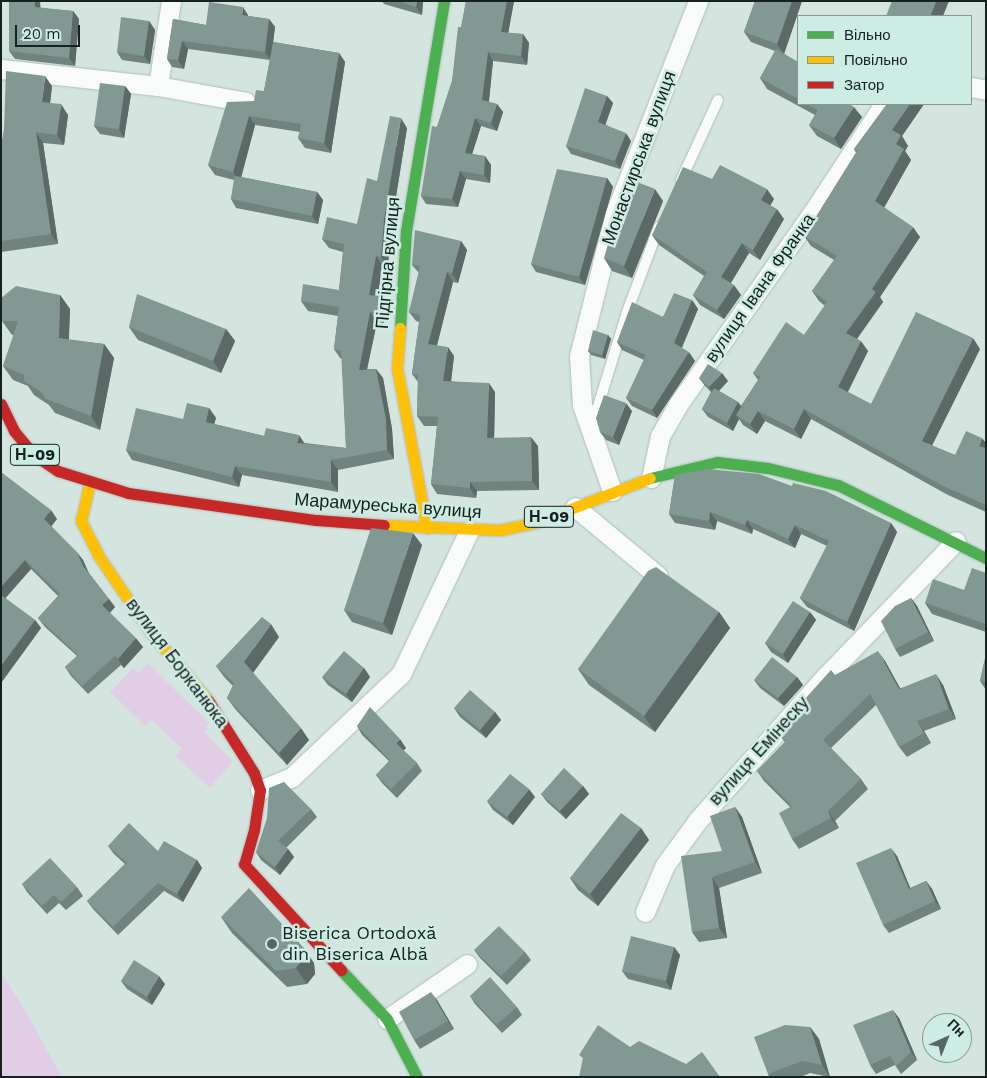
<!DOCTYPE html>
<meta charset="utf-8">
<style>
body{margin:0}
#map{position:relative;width:987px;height:1078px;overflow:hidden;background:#d4e5e0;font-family:"Work Sans",sans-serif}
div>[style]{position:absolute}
.green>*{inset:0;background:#e1cee6}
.roads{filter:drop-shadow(0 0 1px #b0beba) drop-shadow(0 0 1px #b0beba)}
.lane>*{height:10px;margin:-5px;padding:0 5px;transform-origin:5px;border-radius:5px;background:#f9fbfa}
.street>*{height:19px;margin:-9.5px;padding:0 9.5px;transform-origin:9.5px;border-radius:9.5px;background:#f9fbfa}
.fast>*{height:11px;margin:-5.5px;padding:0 5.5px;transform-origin:5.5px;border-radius:5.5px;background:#4caf50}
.slow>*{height:11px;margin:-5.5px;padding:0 5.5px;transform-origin:5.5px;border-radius:5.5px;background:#ffc107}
.jam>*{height:11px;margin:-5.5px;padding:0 5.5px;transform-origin:5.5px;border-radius:5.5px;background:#c62828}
.wall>*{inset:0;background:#70837e}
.shaded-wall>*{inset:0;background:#5b6a67}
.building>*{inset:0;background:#829893}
.dots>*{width:14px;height:14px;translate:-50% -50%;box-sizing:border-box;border:2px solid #cdece3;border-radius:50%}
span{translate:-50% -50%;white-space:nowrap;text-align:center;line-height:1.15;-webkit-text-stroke:5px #cdece3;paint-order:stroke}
.shield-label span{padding:1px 4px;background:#cdece3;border:1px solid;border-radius:4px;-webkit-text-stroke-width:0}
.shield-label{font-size:16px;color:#16221f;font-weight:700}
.street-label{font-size:18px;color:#16221f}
.poi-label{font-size:18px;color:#16221f}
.left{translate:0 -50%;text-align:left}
.frame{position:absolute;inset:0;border:2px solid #16221f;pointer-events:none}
.legend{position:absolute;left:797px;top:15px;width:175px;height:90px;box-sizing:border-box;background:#cdece3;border:1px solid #849b95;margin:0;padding:6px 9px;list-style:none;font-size:15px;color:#16221f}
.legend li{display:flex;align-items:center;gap:10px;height:25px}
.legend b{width:25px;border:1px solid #849b95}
.north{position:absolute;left:922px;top:1013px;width:50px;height:50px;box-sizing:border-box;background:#cdece3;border:1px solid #849b95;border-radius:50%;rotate:44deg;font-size:14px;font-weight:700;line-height:20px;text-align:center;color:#16221f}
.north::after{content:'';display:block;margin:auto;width:18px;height:22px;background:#586663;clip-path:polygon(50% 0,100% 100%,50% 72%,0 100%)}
.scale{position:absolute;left:15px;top:25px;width:65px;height:22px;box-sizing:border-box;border:2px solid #16221f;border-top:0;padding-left:6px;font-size:15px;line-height:18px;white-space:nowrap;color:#16221f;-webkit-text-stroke:4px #cdece3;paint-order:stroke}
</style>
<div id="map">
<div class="green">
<div style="clip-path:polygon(148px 663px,209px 723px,205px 733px,233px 761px,210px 788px,176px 757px,181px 748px,152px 720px,145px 726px,110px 692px,133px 668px,138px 673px)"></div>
<div style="clip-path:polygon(1px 973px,25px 1010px,62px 1077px,1px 1077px)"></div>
</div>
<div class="roads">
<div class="lane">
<div style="left:681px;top:180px;width:88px;rotate:-65.2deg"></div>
<div style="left:592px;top:426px;width:119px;rotate:-72.9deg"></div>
<div style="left:627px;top:312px;width:91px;rotate:-69.4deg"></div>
</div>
<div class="street">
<div style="left:1px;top:69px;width:158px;rotate:6.2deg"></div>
<div style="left:158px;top:86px;width:89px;rotate:10.3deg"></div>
<div style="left:158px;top:86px;width:86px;rotate:-81.3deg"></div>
<div style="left:971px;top:87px;width:15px;rotate:11deg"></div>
<div style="left:651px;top:478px;width:43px;rotate:-77.9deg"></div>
<div style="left:660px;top:436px;width:34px;rotate:-60deg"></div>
<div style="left:677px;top:406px;width:237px;rotate:-55deg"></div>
<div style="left:813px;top:212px;width:129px;rotate:-56.7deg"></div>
<div style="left:612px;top:491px;width:91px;rotate:-109.2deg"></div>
<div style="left:582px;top:405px;width:49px;rotate:-93.5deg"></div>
<div style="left:579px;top:356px;width:147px;rotate:-75.9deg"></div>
<div style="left:615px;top:213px;width:228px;rotate:-68.6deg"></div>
<div style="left:575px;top:507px;width:108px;rotate:39.7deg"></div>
<div style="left:260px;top:790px;width:35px;rotate:-22deg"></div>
<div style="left:292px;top:777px;width:150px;rotate:-43.4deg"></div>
<div style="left:401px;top:674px;width:158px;rotate:-64.6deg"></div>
<div style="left:645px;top:912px;width:51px;rotate:-66.9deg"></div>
<div style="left:665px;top:865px;width:56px;rotate:-53.7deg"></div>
<div style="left:698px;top:820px;width:193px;rotate:-48.4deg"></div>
<div style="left:826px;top:676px;width:187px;rotate:-46.1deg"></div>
<div style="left:387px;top:1019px;width:97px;rotate:-34.5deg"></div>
</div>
<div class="fast">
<div style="left:400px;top:328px;width:97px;rotate:-86.5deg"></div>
<div style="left:406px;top:231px;width:233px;rotate:-80.6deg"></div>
<div style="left:650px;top:478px;width:69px;rotate:-13.4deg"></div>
<div style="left:717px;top:462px;width:51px;rotate:6.7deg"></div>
<div style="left:768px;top:468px;width:72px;rotate:13.7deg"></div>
<div style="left:838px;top:485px;width:165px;rotate:26.3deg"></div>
<div style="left:341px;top:970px;width:67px;rotate:46.8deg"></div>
<div style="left:387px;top:1019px;width:65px;rotate:62.7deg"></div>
</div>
<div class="slow">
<div style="left:400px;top:328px;width:40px;rotate:94.3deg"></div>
<div style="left:397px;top:368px;width:163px;rotate:79.4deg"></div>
<div style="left:90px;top:481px;width:41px;rotate:102.7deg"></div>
<div style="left:81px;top:521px;width:38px;rotate:63deg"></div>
<div style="left:98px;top:555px;width:94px;rotate:55.8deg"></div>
<div style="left:151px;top:633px;width:88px;rotate:49.6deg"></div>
<div style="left:384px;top:525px;width:116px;rotate:2.5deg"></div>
<div style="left:500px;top:530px;width:38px;rotate:-12deg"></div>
<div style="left:537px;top:522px;width:121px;rotate:-21.3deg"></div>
</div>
<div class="jam">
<div style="left:1px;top:404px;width:30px;rotate:64deg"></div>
<div style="left:14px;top:431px;width:31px;rotate:50deg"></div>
<div style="left:34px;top:455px;width:29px;rotate:34deg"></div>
<div style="left:58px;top:471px;width:73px;rotate:17.4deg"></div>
<div style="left:128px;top:493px;width:190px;rotate:8.2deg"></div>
<div style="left:316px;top:520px;width:68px;rotate:4.2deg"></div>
<div style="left:208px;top:700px;width:86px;rotate:57.8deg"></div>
<div style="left:254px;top:773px;width:18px;rotate:71deg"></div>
<div style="left:260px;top:790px;width:40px;rotate:98.5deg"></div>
<div style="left:254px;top:830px;width:35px;rotate:106deg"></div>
<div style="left:244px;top:864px;width:144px;rotate:47.5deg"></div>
</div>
</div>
<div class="wall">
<div style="clip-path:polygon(382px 1px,423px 1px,422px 15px,384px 4px)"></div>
<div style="clip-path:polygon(466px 1px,514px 1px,508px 33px,523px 34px,529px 43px,527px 65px,493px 61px,489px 102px,497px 104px,503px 112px,497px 131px,481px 126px,472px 154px,485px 156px,491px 165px,490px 183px,466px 179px,458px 207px,426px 204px,421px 196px,437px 127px,452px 81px)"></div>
<div style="clip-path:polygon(755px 1px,802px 1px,784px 54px,798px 62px,798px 104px,849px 104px,862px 117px,841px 149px,817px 136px,809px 125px,815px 115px,767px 89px,760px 78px,775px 51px,751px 42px,744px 32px)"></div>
<div style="clip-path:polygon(40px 8px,73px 11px,79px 19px,75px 66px,15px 59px,9px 51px)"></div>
<div style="clip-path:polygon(248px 15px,248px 16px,269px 19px,275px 27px,273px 42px,339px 53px,345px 62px,331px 153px,305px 148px,298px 138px,300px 132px,255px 125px,241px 177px,317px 192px,323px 200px,318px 224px,236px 208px,231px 199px,234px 180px,215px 175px,208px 165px,254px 101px,264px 91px,270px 60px,188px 49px,184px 69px,172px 67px,167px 59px,173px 19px,206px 25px)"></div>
<div style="clip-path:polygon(149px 21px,155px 30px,150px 64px,122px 60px,117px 52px)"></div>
<div style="clip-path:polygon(52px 86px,50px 103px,68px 115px,64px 145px,43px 143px,58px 244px,1px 252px,1px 146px)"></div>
<div style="clip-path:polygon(125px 86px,131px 94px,124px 138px,100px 134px,94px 126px)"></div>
<div style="clip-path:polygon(607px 96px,613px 103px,605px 124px,631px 141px,620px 169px,571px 154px,566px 146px)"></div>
<div style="clip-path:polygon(887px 104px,924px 104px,902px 136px,908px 146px,905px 151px,911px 160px,884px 208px,920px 237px,880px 297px,883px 302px,857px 339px,868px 351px,848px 392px,871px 404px,980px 349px,932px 446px,955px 455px,986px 443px,986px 512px,948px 495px,811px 419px,801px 439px,765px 421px,757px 434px,743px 425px,739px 419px,733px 431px,708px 417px,702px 409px,711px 392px,705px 386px,699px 378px,728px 381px,719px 391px,738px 402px,741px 406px,758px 380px,753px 373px,804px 335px,825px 306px,819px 301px,812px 291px,834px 260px,811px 246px,804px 236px,856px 153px,854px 149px)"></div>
<div style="clip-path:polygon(407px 128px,391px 228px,388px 267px,383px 266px,377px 296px,385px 306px,384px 323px,377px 322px,367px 369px,376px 369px,383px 378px,392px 429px,394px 459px,338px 470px,338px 492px,242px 475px,239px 487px,132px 460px,126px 450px,183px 419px,209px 408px,216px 418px,214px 424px,264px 436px,305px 443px,346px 448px,342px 359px,340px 358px,334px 349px,338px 316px,308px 311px,301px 301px,339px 290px,343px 252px,329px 248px,322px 239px,357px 224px,377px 181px)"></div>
<div style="clip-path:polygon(607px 178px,613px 187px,585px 285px,536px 272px,531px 264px)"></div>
<div style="clip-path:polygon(712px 179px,774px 199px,770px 205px,784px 219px,760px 260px,749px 253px,731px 283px,741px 295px,724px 319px,700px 305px,693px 295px,704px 276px,659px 245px,652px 235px)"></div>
<div style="clip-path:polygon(663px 201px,632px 278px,612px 271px,604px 258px)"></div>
<div style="clip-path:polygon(461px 241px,467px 250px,458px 283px,453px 282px,437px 345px,454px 356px,451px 381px,495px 392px,494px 438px,538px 446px,539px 490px,477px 491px,476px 498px,437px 494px,431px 484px,437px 426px,424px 426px,417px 416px,418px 382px,412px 374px,419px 322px,416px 321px,409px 312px,419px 273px,412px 265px)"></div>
<div style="clip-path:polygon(60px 295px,70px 309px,69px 340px,104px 344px,114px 358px,100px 430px,55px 413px,49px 405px,34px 395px,28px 386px,13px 380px,3px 366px,14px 335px,12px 335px,2px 321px)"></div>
<div style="clip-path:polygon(692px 300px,698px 309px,682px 348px,695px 361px,657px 418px,632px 406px,626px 398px,644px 360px,622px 350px,617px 342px)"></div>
<div style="clip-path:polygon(129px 327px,226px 329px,235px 341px,221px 373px,138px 340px)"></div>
<div style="clip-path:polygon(608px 335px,611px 339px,605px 359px,591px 355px,588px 351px)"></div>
<div style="clip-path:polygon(632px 411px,619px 445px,606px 440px,600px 432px)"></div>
<div style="clip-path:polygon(1px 472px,57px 519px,51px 526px,83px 560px,89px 573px,115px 607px,110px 613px,143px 647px,124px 668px,121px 665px,88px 694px,71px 676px,65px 667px,77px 656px,45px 627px,38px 618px,58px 596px,31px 569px,5px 598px,35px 620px,41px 628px,1px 683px)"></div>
<div style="clip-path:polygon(675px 475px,891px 523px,897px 532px,854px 631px,807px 607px,800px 598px,827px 546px,801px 534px,795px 548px,753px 529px,752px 534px,717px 521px,715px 530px,675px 523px,669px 514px)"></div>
<div style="clip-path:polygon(422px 545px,392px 635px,352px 622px,344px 610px)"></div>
<div style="clip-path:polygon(986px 573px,986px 632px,932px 614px,925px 603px,964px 590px)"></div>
<div style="clip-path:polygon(911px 598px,917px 606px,934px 641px,900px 657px,895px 649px)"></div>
<div style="clip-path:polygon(719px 612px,730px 628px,655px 732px,589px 685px,578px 669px)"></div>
<div style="clip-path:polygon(810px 612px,816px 620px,788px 663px,771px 652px,765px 643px)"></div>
<div style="clip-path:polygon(279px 637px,253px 673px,309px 740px,287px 765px,236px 710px,227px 698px,233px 686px,225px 678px,216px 666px)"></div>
<div style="clip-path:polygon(986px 654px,986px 690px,980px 681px)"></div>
<div style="clip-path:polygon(885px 661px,900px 688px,943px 685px,956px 719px,924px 731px,931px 743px,907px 757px,899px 747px,876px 705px,831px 748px,861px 779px,868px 789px,835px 821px,839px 828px,799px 849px,792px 839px,790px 807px,764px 781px,757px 771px,785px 742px,779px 735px,799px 716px,795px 710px,835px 675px)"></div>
<div style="clip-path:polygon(364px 668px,370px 677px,352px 702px,328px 685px,322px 677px)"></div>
<div style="clip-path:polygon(797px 677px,803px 685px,784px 706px,760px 688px,754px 680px)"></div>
<div style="clip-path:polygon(454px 708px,495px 712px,501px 720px,486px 738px,460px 717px)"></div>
<div style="clip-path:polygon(357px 726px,406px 748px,403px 750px,417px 763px,422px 771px,397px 798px,382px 783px,376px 775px,389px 761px,362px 735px)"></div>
<div style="clip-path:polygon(583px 786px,589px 794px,566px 819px,547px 802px,541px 794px)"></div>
<div style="clip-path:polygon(535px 797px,513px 825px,493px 810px,487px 801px)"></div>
<div style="clip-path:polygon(735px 807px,742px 817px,762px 873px,719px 888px,727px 938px,699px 942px,692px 932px,722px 851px)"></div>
<div style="clip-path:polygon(311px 809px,317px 817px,286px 848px,288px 849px,294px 857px,280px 875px,261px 860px,256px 852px)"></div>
<div style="clip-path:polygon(641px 828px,649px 840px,598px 906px,578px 890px,570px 878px)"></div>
<div style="clip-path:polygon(108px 846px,158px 851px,197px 860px,202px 868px,183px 902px,164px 891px,118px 935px,93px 909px,87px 901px,125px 864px,114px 854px)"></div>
<div style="clip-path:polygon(897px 856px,910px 888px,926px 881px,932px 889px,941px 909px,889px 933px,883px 925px)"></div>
<div style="clip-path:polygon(22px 884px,77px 887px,83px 896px,66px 910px,59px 903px,47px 914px,27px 892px)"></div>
<div style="clip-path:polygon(221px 917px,314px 963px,315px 974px,307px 984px,287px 987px,232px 933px)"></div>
<div style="clip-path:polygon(674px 947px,680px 955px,671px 990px,628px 979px,622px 971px)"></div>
<div style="clip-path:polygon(474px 950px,525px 952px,531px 960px,507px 985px,480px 958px)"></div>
<div style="clip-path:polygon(121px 981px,165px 984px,152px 1005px,127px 989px)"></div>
<div style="clip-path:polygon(470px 996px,517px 1007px,522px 1015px,502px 1033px,475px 1004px)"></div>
<div style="clip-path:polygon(437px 1000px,454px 1029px,420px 1049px,414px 1040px)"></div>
<div style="clip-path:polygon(899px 1018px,917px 1060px,901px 1074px,895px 1065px,876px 1074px,870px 1065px)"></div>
<div style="clip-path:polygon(810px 1027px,819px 1039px,830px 1077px,810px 1073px,801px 1077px,769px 1077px,768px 1074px)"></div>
</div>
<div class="shaded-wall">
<div style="clip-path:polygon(35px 1px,40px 1px,41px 15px,35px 7px)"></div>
<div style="clip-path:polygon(417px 1px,423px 1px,422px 15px,416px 7px)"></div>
<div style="clip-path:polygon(507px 1px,514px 1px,507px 40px,501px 32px)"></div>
<div style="clip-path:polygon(792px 1px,802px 1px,784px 54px,777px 44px)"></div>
<div style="clip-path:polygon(936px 1px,949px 1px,943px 16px,930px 16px)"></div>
<div style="clip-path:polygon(243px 7px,248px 15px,247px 23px,242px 15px)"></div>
<div style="clip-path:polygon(73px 11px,79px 19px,75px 66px,69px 58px)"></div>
<div style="clip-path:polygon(269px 19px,275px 27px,271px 60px,265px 52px)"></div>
<div style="clip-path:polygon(149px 21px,155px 30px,150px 64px,144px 56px)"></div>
<div style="clip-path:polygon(523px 34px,529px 43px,527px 65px,521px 56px)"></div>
<div style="clip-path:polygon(182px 41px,188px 49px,184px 69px,178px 60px)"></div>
<div style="clip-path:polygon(488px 52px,493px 61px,488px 108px,482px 100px)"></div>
<div style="clip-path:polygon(339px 53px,345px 62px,331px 153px,324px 143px)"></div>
<div style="clip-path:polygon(45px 76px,52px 86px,49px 113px,42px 102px)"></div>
<div style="clip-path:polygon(125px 86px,131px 94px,124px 138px,119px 129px)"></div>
<div style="clip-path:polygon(607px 96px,613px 103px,604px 129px,598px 122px)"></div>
<div style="clip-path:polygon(61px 104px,68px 115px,64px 145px,57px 135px)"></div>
<div style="clip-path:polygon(497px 104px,503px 112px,497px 131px,491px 123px)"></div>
<div style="clip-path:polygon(910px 104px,924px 104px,902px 136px,908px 146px,905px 151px,911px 160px,882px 211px,875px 201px,892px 130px)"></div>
<div style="clip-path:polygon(854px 107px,862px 117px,841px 149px,834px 138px)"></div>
<div style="clip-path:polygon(249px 116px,255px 125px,240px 182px,233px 172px)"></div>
<div style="clip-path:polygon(401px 118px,407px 128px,391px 228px,388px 267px,381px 257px,384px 219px)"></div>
<div style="clip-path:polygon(475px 118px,481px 126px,470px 161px,465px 153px)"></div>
<div style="clip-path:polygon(36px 132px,43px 143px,58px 244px,51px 234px)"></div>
<div style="clip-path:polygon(626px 133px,631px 141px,620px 169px,615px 161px)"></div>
<div style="clip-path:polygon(485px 156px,491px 165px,490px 183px,484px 175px)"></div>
<div style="clip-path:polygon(460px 171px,466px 179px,458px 207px,452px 199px)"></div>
<div style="clip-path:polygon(607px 178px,613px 187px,585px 285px,579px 277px)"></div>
<div style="clip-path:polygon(655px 189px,663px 201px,632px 278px,624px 266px)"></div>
<div style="clip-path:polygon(767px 189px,774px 199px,768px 210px,761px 200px)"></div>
<div style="clip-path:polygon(317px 192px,323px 200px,318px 224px,312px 216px)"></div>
<div style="clip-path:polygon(777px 209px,784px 219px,760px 260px,753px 250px)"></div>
<div style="clip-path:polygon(913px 227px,920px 237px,880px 297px,883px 302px,853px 344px,846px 333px,872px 289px)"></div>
<div style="clip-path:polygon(461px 241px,467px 250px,458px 283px,452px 273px)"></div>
<div style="clip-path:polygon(742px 243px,749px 253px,728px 287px,721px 277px)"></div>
<div style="clip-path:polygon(376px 256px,383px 266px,376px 304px,369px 295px)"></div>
<div style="clip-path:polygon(447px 272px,453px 282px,435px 353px,428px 344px)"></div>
<div style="clip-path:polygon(734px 285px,741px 295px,724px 319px,717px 310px)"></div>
<div style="clip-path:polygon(60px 295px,70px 309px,68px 352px,59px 338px)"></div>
<div style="clip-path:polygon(379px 296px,385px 306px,384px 323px,378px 313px)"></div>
<div style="clip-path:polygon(692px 300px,698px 309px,680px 351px,674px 343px)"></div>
<div style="clip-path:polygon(370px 312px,377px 322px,365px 379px,359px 370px)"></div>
<div style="clip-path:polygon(226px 329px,235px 341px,221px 373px,213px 361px)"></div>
<div style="clip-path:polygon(608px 335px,611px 339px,605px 359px,602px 355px)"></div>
<div style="clip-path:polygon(973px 338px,980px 349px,929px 451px,922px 441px)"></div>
<div style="clip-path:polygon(861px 341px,868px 351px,845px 397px,838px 387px)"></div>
<div style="clip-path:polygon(104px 344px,114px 358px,100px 430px,91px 416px)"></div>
<div style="clip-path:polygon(448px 347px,454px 356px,450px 390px,443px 381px)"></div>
<div style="clip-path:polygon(689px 352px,695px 361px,657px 418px,652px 410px)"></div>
<div style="clip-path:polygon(376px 369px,383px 378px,392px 429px,394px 459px,387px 450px)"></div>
<div style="clip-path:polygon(722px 373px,728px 381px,715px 395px,709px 387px)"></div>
<div style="clip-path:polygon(489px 383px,495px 392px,494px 447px,487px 438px)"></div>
<div style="clip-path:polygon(738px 402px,744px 410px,736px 415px,739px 419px,733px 431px,727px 423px)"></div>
<div style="clip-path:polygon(626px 403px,632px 411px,619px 445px,613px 437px)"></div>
<div style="clip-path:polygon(209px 408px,216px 418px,212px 431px,206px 422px)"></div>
<div style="clip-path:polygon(804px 409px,811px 419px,801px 439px,794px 429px)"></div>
<div style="clip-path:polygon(758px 411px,765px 421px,757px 434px,750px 424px)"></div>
<div style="clip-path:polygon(299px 435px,305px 444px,297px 443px)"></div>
<div style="clip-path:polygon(531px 437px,538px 446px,539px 490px,532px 481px)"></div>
<div style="clip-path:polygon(982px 438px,986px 443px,986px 456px,979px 446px)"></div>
<div style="clip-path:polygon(331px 460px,338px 470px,338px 492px,331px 482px)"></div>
<div style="clip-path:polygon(235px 466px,242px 475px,239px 487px,232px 477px)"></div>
<div style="clip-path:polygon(470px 482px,477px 491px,476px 498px,470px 488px)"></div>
<div style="clip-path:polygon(51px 510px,57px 519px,50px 528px,44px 519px)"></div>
<div style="clip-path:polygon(710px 512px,717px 521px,715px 530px,709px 521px)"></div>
<div style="clip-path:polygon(747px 520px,753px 529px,752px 534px,745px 525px)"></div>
<div style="clip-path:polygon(891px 523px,897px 532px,854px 631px,847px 622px)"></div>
<div style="clip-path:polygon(795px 525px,801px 534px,795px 548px,788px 539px)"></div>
<div style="clip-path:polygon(413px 533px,422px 545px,392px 635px,383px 623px)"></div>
<div style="clip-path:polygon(77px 552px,83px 560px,89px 575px,83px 566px)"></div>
<div style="clip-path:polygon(25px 560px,31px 569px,3px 601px,1px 598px,1px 587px)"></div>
<div style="clip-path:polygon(911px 598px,917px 606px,934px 641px,928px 632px)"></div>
<div style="clip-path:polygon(109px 599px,115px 607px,108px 614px,102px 605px)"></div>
<div style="clip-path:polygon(719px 612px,730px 628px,655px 732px,644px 716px)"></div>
<div style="clip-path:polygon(810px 612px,816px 620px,788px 663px,783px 654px)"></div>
<div style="clip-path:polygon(35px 620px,41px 628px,1px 683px,1px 666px)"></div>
<div style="clip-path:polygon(271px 624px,279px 637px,252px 674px,244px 662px)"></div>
<div style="clip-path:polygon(136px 638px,143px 647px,124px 668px,118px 659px)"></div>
<div style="clip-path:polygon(878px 651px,885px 661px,906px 699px,899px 689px)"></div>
<div style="clip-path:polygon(364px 668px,370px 677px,352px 702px,346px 694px)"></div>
<div style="clip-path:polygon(936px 674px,943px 685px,956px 719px,949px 709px)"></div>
<div style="clip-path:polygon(797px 677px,803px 685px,784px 706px,778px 698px)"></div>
<div style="clip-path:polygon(495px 712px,501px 720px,486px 738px,480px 730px)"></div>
<div style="clip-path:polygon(917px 721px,924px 731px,931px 743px,924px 733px)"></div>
<div style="clip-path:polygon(301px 728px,309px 740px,287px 765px,279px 753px)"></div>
<div style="clip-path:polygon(400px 739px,406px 748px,402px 752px,396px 743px)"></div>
<div style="clip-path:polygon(583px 786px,589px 794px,566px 819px,560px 811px)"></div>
<div style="clip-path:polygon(529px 789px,535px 797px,513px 825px,507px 817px)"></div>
<div style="clip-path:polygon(735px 807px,742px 817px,762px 873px,755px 862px)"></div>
<div style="clip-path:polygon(828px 811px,835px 821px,839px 828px,831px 818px)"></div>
<div style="clip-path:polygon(641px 828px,649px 840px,598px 906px,590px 894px)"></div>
<div style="clip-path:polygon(891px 848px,897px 856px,914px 897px,909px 889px)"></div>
<div style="clip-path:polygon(288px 849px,294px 857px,280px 875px,275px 867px)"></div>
<div style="clip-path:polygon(197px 860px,202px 868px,183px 902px,177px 894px)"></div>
<div style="clip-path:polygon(712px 877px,719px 888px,727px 938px,719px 928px)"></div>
<div style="clip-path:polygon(926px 881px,932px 889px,941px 909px,935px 901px)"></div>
<div style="clip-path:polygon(303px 947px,314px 963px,315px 974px,307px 984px,296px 968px)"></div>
<div style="clip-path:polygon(674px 947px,680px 955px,671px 990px,666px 981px)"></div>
<div style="clip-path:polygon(159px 976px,165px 984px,152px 1005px,147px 997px)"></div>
<div style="clip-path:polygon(431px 992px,437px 1000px,454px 1029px,448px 1021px)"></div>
<div style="clip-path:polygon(893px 1010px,899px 1018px,917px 1060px,911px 1052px)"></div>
<div style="clip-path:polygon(810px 1027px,819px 1039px,830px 1077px,822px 1065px)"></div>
</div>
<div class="building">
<div style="clip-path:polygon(9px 1px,35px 1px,35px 7px,73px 11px,69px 58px,9px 51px)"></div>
<div style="clip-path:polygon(398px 1px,417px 1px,416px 7px)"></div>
<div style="clip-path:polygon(466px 1px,507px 1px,501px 32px,523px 34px,521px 56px,488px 52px,482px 100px,497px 104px,491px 123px,475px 118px,465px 153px,485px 156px,484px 175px,460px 171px,452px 199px,421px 196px,432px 126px,437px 127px,452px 81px,458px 27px,461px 27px)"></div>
<div style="clip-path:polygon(755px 1px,792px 1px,777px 44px,744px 32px)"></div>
<div style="clip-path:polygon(892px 1px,936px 1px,930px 16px,886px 16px)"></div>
<div style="clip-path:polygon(209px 2px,243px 7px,242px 15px,269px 19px,265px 52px,182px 41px,178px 60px,167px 59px,173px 19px,206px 25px)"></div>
<div style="clip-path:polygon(121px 17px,149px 21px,144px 56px,117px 52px)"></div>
<div style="clip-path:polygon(273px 42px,339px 53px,324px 143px,298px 138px,301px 124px,249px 116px,233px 172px,208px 165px,227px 102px,254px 101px,256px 90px,264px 91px)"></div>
<div style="clip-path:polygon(776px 49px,798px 62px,798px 99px,760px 78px)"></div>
<div style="clip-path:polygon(6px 71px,45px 76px,42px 102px,61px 104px,57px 135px,36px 132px,51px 234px,1px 241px,1px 146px,4px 129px)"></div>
<div style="clip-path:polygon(100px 83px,125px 86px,119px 129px,94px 126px)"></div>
<div style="clip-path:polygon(585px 88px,607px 96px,598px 122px,626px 133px,615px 161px,566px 146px)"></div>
<div style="clip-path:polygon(806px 104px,849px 104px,854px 107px,834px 138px,809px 125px,818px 110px)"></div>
<div style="clip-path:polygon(887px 104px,910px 104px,892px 130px,901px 135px,896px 144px,904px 149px,875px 201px,913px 227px,872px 289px,876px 292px,846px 333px,861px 341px,838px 387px,871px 404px,916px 312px,973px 338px,922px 441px,955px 455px,966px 431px,982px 438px,979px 446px,986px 448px,986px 505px,941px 485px,804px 409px,794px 429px,758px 411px,750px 424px,736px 415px,760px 377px,753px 373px,786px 322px,804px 335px,827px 302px,812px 291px,837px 256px,804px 236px,857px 151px,854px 149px)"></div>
<div style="clip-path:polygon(390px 116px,401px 118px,384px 219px,381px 257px,376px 256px,369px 295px,379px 296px,378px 313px,370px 312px,359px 370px,376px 369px,386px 419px,387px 450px,331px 460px,331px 482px,235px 466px,232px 477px,126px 450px,136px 408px,183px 419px,187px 403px,209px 408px,206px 422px,264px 436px,266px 428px,299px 435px,297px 443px,346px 448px,341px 351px,334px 349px,339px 307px,301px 301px,303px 284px,339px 290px,344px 244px,322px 239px,327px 217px,357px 224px,367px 178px,377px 181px)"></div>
<div style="clip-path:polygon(720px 165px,767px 189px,761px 200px,777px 209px,753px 250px,742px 243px,721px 277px,734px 285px,717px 310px,693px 295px,707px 272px,652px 235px,683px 167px,712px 179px)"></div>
<div style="clip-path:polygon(557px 169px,607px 178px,579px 277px,531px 264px)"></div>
<div style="clip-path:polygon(235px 176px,317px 192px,312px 216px,231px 199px)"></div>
<div style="clip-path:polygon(627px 178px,655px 189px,624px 266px,604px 258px)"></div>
<div style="clip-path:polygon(415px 230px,461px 241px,452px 273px,447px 272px,428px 344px,448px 347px,443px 381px,489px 383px,487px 438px,531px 437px,532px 481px,470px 482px,470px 488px,431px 484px,438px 417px,417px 416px,418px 375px,412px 374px,420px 315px,409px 312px,420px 266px,412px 265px)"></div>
<div style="clip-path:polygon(16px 286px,60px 295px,59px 338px,104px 344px,91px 416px,46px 399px,40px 391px,24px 381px,24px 375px,3px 366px,18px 321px,2px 321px,1px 318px,1px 298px)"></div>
<div style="clip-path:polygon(674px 293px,692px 300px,674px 343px,689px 352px,652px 410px,626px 398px,646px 355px,617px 342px,632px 302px,663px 317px)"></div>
<div style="clip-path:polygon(137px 294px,226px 329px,213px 361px,129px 327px)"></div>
<div style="clip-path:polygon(593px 330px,608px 335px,602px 355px,588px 351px)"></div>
<div style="clip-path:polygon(708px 364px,722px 373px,709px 387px,699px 378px)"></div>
<div style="clip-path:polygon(714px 388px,738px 402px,727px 423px,702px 409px)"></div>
<div style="clip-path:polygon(604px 395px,626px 403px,613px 437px,600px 432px,596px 418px)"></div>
<div style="clip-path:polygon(707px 469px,759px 474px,792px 486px,793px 483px,826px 491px,891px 523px,847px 622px,800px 598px,829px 541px,795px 525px,788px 539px,747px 520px,745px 525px,710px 512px,709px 521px,669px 514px,675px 475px)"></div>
<div style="clip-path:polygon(1px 472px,51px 510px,44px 519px,77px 552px,83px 566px,109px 599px,102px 605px,136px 638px,118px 659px,115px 656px,82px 686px,65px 667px,78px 655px,38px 618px,60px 594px,25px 560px,1px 587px)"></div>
<div style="clip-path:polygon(371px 528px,413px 533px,383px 623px,344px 610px)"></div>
<div style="clip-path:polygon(656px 567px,719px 612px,644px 716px,578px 669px,648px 571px)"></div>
<div style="clip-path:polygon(972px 568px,986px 573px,986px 624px,925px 603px,933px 579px,964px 590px)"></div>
<div style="clip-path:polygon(1px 595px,35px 620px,1px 666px)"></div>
<div style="clip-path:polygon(911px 598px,928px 632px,895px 649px,881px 621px,895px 606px)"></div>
<div style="clip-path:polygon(793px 601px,810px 612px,783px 654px,765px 643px)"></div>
<div style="clip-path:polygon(262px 617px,271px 624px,244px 662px,301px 728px,279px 753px,227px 698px,234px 683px,216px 666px)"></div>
<div style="clip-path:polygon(344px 651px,364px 668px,346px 694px,322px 677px)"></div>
<div style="clip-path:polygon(878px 651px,899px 689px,936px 674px,949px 709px,917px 721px,924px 733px,899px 747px,870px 694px,823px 740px,861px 779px,828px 811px,831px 818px,792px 839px,779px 813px,792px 806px,757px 771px,786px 741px,779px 735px,801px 715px,795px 710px,831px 670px,835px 675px)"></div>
<div style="clip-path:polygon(986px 654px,986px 682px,980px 681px)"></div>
<div style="clip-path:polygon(772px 657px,797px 677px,778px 698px,754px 680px)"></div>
<div style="clip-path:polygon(470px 690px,495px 712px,480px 730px,454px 708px)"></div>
<div style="clip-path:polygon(370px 707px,400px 739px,396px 743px,417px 763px,391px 789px,376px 775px,390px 760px,357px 726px)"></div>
<div style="clip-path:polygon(564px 768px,583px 786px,560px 811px,541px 794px)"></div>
<div style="clip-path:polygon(510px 774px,529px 789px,507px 817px,487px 801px)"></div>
<div style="clip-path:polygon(284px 782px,311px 809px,278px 841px,288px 849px,275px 867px,256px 852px,267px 818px,269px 788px)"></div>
<div style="clip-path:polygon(735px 807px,755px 862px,712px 877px,719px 928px,692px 932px,681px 856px,722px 851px,710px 816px)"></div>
<div style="clip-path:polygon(621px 813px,641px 828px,590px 894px,570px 878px)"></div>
<div style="clip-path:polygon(129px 823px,158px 851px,164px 841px,197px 860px,177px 894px,158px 883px,113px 927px,87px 901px,127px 863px,108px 846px)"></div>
<div style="clip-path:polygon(891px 848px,909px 889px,926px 881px,935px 901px,883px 925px,856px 863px)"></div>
<div style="clip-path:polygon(50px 858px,77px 887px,61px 902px,54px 895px,42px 906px,22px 884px)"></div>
<div style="clip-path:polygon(249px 888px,303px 947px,304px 958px,296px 968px,276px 971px,221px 917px)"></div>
<div style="clip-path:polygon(499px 926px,525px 952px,501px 976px,474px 950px)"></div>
<div style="clip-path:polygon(631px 936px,674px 947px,666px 981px,622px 971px)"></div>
<div style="clip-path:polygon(134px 960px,159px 976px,147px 997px,121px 981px)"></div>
<div style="clip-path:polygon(490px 977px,517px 1007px,496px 1025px,470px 996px)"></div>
<div style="clip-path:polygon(431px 992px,448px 1021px,414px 1040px,399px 1012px)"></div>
<div style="clip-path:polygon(893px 1010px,911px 1052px,896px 1066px,890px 1056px,870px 1065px,853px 1025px)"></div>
<div style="clip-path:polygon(598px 1025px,630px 1047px,639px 1041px,686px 1064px,702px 1052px,720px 1077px,579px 1077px,583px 1058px,579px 1055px)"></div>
<div style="clip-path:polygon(785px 1025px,810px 1027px,822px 1065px,802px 1061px,768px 1074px,754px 1037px)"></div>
</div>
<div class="dots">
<div style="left:272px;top:944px;background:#586663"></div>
</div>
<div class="shield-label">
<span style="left:35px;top:455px">Н-09</span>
<span style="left:549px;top:517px">Н-09</span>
</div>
<div class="street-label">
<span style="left:639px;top:158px;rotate:-70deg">Монастирська вулиця</span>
<span style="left:388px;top:263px;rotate:-85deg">Підгірна вулиця</span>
<span style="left:760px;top:288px;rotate:-55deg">вулиця Івана Франка</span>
<span style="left:388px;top:506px;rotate:4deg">Марамуреська вулиця</span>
<span style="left:177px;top:663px;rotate:53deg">вулиця Борканюка</span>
<span style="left:759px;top:751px;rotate:-48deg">вулиця Емінеску</span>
</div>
<div class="poi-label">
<span class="left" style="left:282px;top:944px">Biserica Ortodoxă<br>din Biserica Albă</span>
</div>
<div class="frame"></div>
<ul class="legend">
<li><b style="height:6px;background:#4caf50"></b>Вільно</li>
<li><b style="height:6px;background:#ffc107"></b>Повільно</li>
<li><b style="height:6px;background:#c62828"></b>Затор</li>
</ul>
<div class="north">Пн</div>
<div class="scale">20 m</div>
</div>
